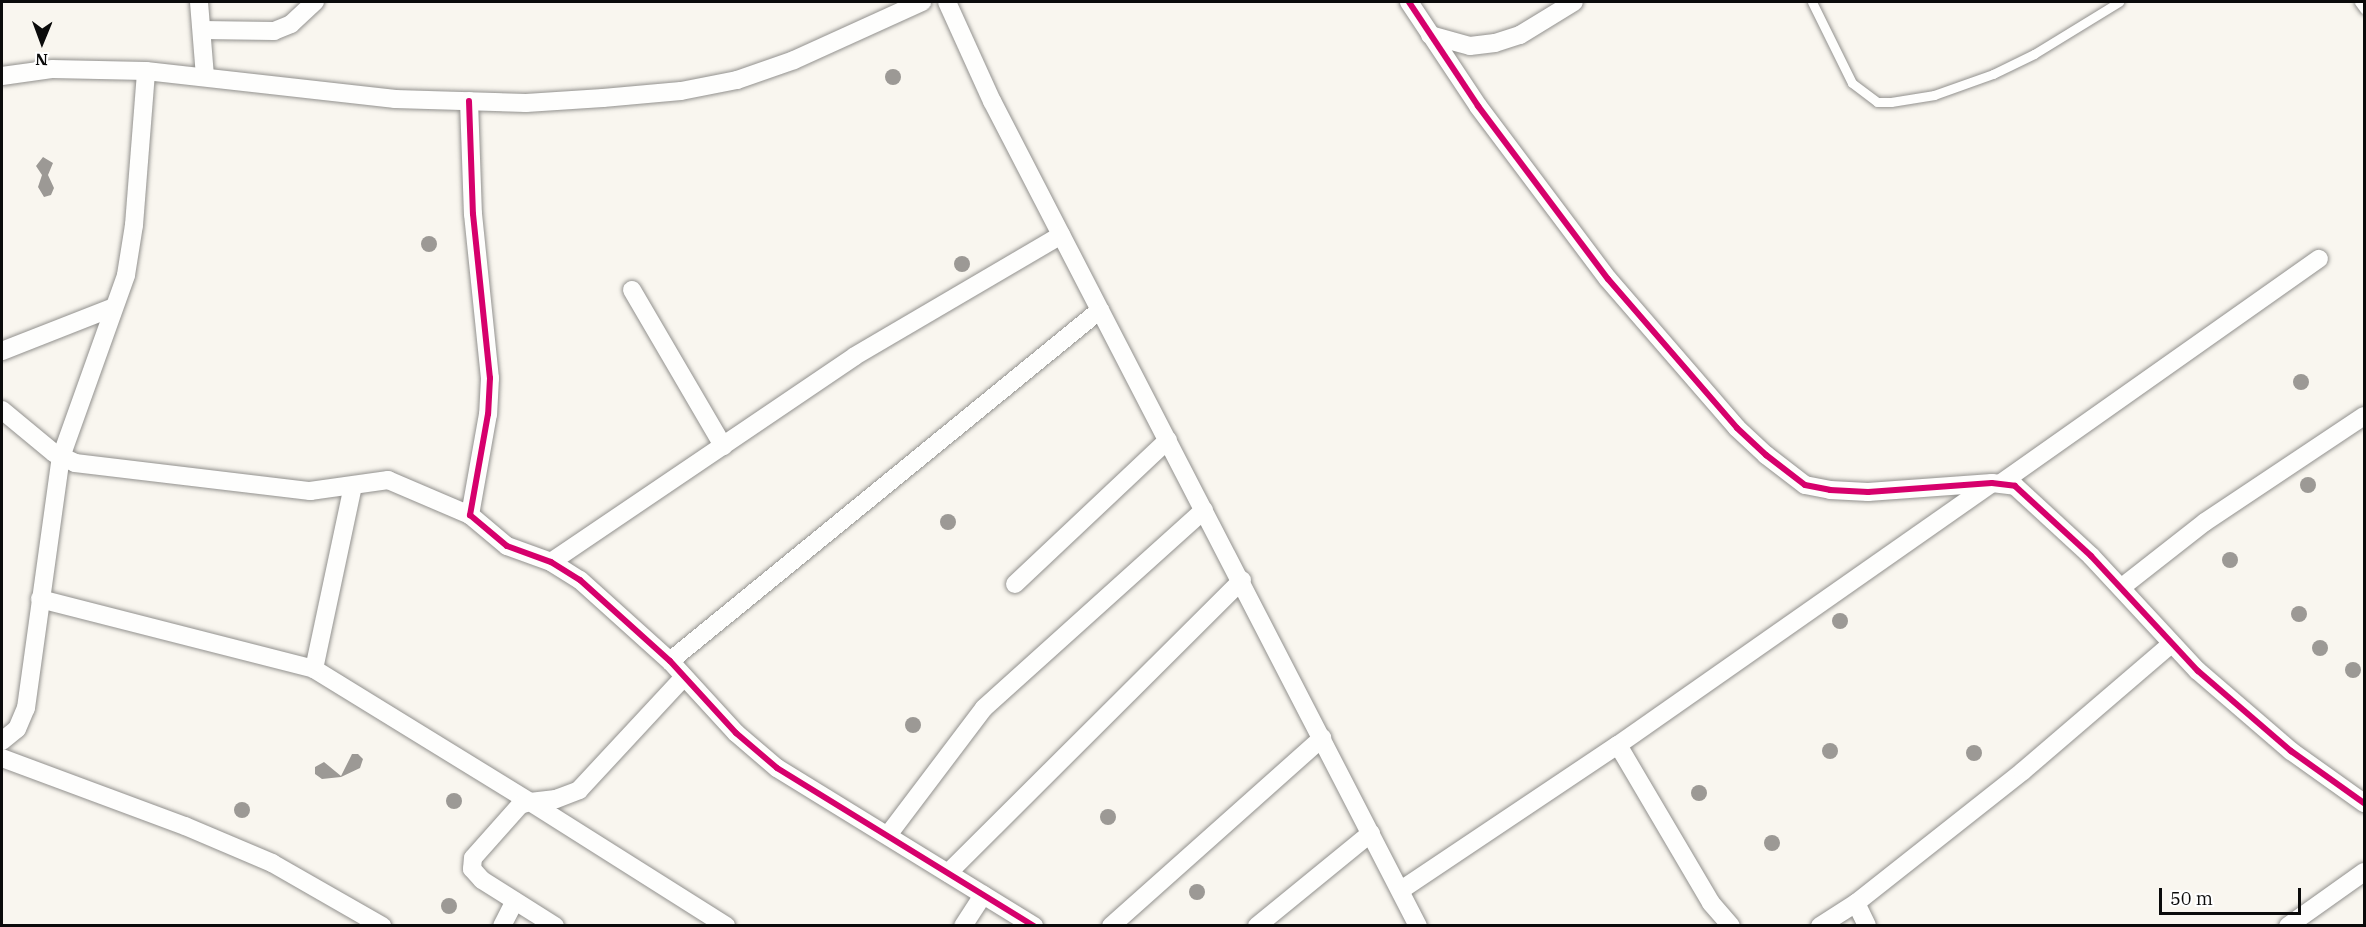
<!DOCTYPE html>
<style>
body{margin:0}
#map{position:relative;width:2366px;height:927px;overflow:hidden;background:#f9f6ef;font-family:"IBM Plex Serif",serif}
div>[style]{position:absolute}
.building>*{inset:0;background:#9c9995}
.round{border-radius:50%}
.roads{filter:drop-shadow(0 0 2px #92918e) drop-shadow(0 0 2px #92918e)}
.service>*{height:9px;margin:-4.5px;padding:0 4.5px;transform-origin:4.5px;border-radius:4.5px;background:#fefefd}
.minor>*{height:18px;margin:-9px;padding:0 9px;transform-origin:9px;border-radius:9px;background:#fefefd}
.cycleway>*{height:6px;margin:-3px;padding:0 3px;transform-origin:3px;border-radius:3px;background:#d6006c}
span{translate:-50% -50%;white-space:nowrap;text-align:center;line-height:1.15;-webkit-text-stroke:6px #fff;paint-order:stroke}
.frame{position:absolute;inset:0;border:3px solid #0b0b0b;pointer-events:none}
.north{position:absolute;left:12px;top:12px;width:60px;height:60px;-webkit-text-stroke:4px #fff;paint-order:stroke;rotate:181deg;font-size:16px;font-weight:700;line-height:24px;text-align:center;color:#0b0b0b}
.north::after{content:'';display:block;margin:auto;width:21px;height:27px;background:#0b0b0b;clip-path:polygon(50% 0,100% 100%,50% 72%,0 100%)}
.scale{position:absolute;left:2159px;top:888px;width:142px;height:27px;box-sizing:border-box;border:3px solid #0b0b0b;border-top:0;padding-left:8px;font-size:18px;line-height:21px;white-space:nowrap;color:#0b0b0b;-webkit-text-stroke:4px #fff;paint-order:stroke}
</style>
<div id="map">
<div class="building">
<div class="round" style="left:885px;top:69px;width:16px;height:16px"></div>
<div style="clip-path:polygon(43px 157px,53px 163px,48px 175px,54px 188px,51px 195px,44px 197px,38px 187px,42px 175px,36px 166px)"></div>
<div class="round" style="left:421px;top:236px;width:16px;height:16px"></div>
<div class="round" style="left:954px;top:256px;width:16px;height:16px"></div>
<div class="round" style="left:2293px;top:374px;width:16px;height:16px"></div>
<div class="round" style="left:2300px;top:477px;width:16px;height:16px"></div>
<div class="round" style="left:940px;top:514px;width:16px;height:16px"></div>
<div class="round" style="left:2222px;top:552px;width:16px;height:16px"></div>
<div class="round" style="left:2291px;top:606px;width:16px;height:16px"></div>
<div class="round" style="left:1832px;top:613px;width:16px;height:16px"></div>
<div class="round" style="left:2312px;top:640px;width:16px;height:16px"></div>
<div class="round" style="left:2345px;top:662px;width:16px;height:16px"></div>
<div class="round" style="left:905px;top:717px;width:16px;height:16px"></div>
<div class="round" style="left:1822px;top:743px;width:16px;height:16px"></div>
<div class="round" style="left:1966px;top:745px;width:16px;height:16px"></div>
<div style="clip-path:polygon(352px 754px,358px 754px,363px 759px,360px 768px,341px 777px,322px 779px,315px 774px,315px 767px,324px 762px,341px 776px)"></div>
<div class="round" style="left:1691px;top:785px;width:16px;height:16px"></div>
<div class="round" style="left:446px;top:793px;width:16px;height:16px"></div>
<div class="round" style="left:234px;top:802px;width:16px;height:16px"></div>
<div class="round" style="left:1100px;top:809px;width:16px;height:16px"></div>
<div class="round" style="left:1764px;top:835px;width:16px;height:16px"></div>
<div class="round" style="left:1189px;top:884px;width:16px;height:16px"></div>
<div class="round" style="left:441px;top:898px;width:16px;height:16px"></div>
</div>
<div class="roads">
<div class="service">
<div style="left:1812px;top:2px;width:90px;rotate:63.7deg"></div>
<div style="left:1852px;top:83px;width:31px;rotate:37deg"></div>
<div style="left:1877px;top:102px;width:14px"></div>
<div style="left:1891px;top:102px;width:44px;rotate:-9.2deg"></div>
<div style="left:1934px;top:95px;width:63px;rotate:-19.6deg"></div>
<div style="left:1993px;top:74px;width:46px;rotate:-26deg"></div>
<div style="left:2034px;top:54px;width:100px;rotate:-31.5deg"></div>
<div style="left:2359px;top:2px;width:9px;rotate:54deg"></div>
</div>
<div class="minor">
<div style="left:199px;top:2px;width:75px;rotate:85.4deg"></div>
<div style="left:947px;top:2px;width:109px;rotate:65.6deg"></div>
<div style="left:992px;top:101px;width:928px;rotate:62.69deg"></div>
<div style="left:1409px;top:2px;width:125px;rotate:56.4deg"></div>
<div style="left:1478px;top:106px;width:216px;rotate:53.1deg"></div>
<div style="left:1608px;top:279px;width:197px;rotate:49.1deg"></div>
<div style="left:1737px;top:428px;width:40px;rotate:43deg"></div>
<div style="left:1766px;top:455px;width:49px;rotate:37.6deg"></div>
<div style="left:1805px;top:485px;width:25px;rotate:11deg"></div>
<div style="left:1830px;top:490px;width:38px;rotate:3deg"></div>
<div style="left:1868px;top:492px;width:124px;rotate:-4.2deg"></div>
<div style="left:1992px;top:483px;width:23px;rotate:7deg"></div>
<div style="left:2015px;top:486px;width:103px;rotate:42.6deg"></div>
<div style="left:2091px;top:556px;width:157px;rotate:47.1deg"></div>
<div style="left:2198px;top:671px;width:123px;rotate:40.7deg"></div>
<div style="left:2291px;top:751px;width:90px;rotate:35.5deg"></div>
<div style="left:202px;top:30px;width:72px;rotate:0.8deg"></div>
<div style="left:274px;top:31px;width:18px;rotate:-22deg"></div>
<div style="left:291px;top:24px;width:33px;rotate:-43deg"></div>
<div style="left:1430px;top:35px;width:41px;rotate:15.4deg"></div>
<div style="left:1470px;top:46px;width:25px;rotate:-7deg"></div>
<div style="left:1495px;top:43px;width:26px;rotate:-18deg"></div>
<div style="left:1520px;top:35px;width:63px;rotate:-31.4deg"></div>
<div style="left:2px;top:76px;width:50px;rotate:-8deg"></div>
<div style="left:52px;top:69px;width:94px;rotate:1.2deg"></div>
<div style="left:146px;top:71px;width:251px;rotate:6.4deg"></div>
<div style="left:395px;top:99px;width:131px;rotate:1.7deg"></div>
<div style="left:526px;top:103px;width:77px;rotate:-3.7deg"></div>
<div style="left:603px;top:98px;width:78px;rotate:-5.1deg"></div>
<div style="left:681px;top:91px;width:57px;rotate:-11.1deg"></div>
<div style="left:737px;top:80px;width:60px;rotate:-19.3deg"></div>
<div style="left:794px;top:60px;width:141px;rotate:-24.4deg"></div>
<div style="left:469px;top:101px;width:113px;rotate:88deg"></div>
<div style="left:473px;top:214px;width:165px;rotate:84.1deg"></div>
<div style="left:490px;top:378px;width:36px;rotate:93deg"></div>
<div style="left:488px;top:414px;width:103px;rotate:100.1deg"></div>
<div style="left:470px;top:515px;width:48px;rotate:40deg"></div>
<div style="left:507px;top:546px;width:47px;rotate:20deg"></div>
<div style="left:551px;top:562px;width:34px;rotate:32deg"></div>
<div style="left:580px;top:580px;width:121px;rotate:42deg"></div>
<div style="left:670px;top:661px;width:98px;rotate:47.5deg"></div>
<div style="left:736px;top:733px;width:54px;rotate:40.5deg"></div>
<div style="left:777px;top:768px;width:302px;rotate:31.6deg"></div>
<div style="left:632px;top:290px;width:181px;rotate:59.7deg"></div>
<div style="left:2px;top:351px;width:120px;rotate:-21.4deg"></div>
<div style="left:2px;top:410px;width:67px;rotate:39.6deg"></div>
<div style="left:54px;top:453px;width:23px;rotate:25deg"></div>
<div style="left:75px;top:463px;width:237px;rotate:6.8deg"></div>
<div style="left:310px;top:491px;width:79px;rotate:-8deg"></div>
<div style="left:388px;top:480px;width:89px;rotate:23.1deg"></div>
<div style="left:2001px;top:483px;width:389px;rotate:-35.2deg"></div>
<div style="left:551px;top:562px;width:367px;rotate:-34.1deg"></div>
<div style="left:855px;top:356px;width:239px;rotate:-30.4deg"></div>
<div style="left:1015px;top:584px;width:210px;rotate:-43.3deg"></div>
<div style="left:2122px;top:587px;width:105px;rotate:-38.1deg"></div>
<div style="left:2205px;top:522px;width:191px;rotate:-33.7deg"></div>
<div style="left:40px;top:599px;width:283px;rotate:14.3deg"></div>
<div style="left:314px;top:669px;width:254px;rotate:31.6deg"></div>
<div style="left:530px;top:802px;width:26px;rotate:-7deg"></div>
<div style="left:556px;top:799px;width:25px;rotate:-21deg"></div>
<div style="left:579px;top:790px;width:154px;rotate:-47.1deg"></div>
<div style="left:670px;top:661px;width:555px;rotate:-39.22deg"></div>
<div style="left:314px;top:669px;width:187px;rotate:-78deg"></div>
<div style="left:2px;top:741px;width:19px;rotate:-39deg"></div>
<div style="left:17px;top:729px;width:23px;rotate:-67deg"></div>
<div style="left:26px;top:708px;width:253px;rotate:-82.1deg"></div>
<div style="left:61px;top:457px;width:193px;rotate:-70.3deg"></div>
<div style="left:126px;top:275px;width:51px;rotate:-80.9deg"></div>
<div style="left:134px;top:225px;width:154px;rotate:-85.5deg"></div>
<div style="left:1618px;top:745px;width:183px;rotate:59.5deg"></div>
<div style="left:1711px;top:903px;width:30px;rotate:49deg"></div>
<div style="left:2px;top:758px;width:195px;rotate:20.4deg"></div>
<div style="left:185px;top:826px;width:95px;rotate:23deg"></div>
<div style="left:272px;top:863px;width:127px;rotate:29.8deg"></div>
<div style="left:888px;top:835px;width:159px;rotate:-52.9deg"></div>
<div style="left:984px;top:708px;width:296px;rotate:-42deg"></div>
<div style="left:948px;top:873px;width:415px;rotate:-44.9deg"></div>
<div style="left:1401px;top:890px;width:261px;rotate:-33.8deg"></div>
<div style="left:1618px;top:745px;width:455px;rotate:-35deg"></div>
<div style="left:1856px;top:903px;width:25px;rotate:64deg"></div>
<div style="left:502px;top:926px;width:28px;rotate:-63deg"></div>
<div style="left:555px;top:926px;width:86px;rotate:-147.8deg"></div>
<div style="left:482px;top:880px;width:15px;rotate:-132deg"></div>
<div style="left:472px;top:869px;width:11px;rotate:-85deg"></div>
<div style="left:473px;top:858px;width:71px;rotate:-48.4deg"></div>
<div style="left:520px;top:805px;width:10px;rotate:-17deg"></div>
<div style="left:530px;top:802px;width:232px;rotate:32.3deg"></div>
<div style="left:963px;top:926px;width:37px;rotate:-57deg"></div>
<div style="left:1111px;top:926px;width:283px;rotate:-41.7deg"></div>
<div style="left:1257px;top:926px;width:147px;rotate:-39.2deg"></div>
<div style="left:1820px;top:926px;width:43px;rotate:-32.6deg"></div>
<div style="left:1856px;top:903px;width:213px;rotate:-38.3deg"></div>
<div style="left:2023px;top:771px;width:195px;rotate:-40.6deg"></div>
<div style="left:2288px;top:926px;width:93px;rotate:-35.4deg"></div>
</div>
</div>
<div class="cycleway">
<div style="left:1409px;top:2px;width:125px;rotate:56.4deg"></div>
<div style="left:1478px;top:106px;width:216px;rotate:53.1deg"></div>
<div style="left:1608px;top:279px;width:197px;rotate:49.1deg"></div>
<div style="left:1737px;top:428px;width:40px;rotate:43deg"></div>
<div style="left:1766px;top:455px;width:49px;rotate:37.6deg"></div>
<div style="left:1805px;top:485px;width:25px;rotate:11deg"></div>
<div style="left:1830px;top:490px;width:38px;rotate:3deg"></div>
<div style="left:1868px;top:492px;width:124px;rotate:-4.2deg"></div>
<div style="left:1992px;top:483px;width:23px;rotate:7deg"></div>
<div style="left:2015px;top:486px;width:103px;rotate:42.6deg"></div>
<div style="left:2091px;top:556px;width:157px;rotate:47.1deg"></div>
<div style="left:2198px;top:671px;width:123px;rotate:40.7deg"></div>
<div style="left:2291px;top:751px;width:90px;rotate:35.5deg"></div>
<div style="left:469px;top:101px;width:113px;rotate:88deg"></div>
<div style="left:473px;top:214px;width:165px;rotate:84.1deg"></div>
<div style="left:490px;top:378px;width:36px;rotate:93deg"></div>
<div style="left:488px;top:414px;width:103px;rotate:100.1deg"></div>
<div style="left:470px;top:515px;width:48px;rotate:40deg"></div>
<div style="left:507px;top:546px;width:47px;rotate:20deg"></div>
<div style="left:551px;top:562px;width:34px;rotate:32deg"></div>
<div style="left:580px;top:580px;width:121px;rotate:42deg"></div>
<div style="left:670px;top:661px;width:98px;rotate:47.5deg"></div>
<div style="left:736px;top:733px;width:54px;rotate:40.5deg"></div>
<div style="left:777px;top:768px;width:302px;rotate:31.6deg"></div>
</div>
<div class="frame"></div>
<div class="north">N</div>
<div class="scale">50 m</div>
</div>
